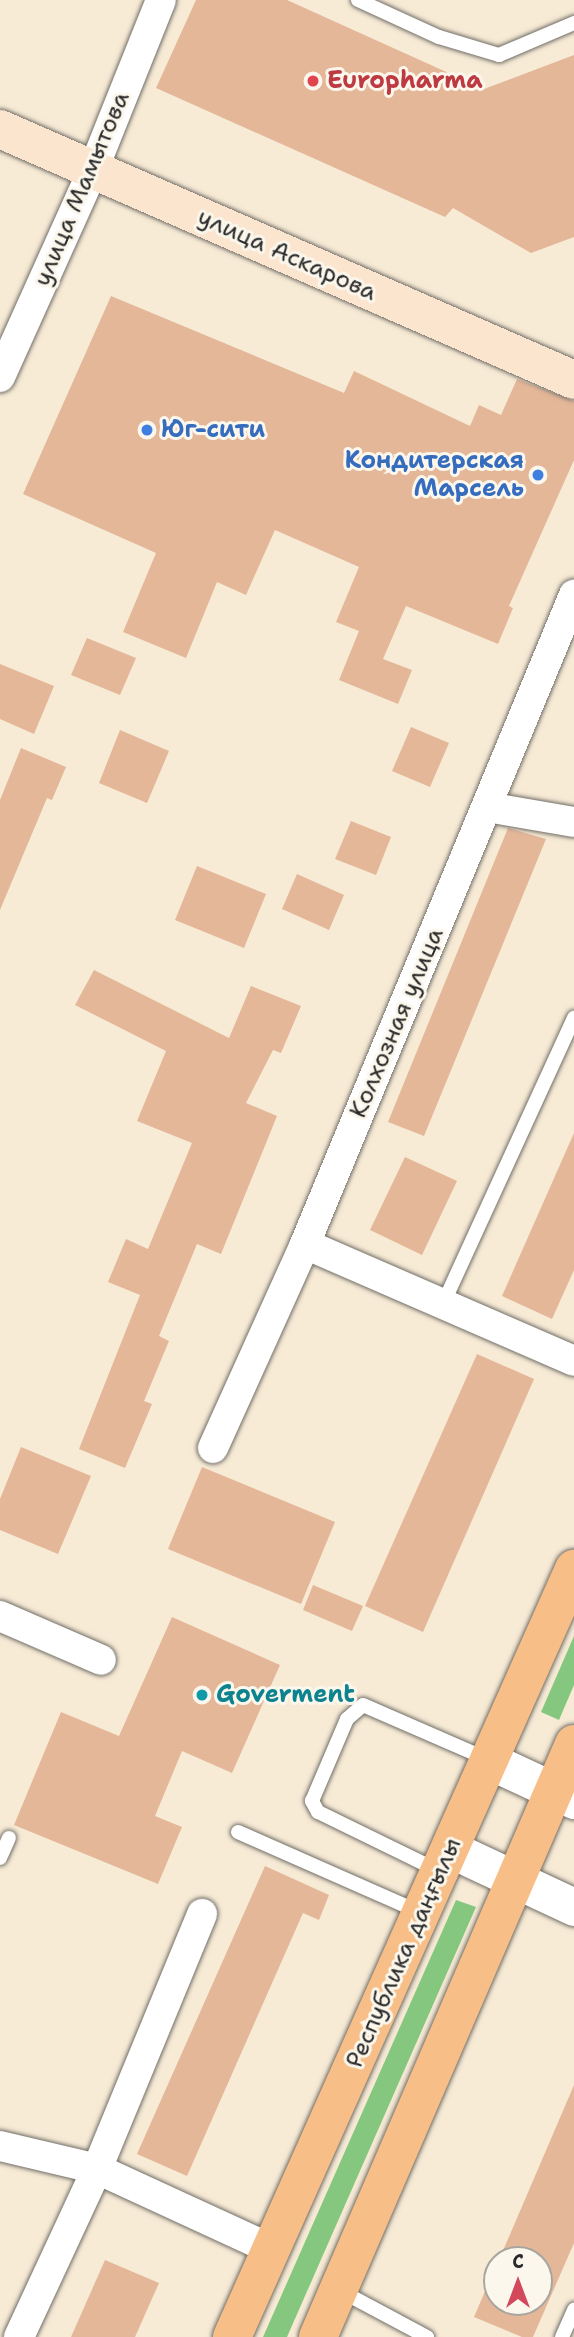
<!DOCTYPE html>
<meta charset="utf-8">
<style>
body{margin:0}
#map{position:relative;width:574px;height:2337px;overflow:hidden;background:#f7ebd6;font-family:"Shantell Sans",sans-serif}
div>[style]{position:absolute}
.green>*{inset:0;background:#86c77f}
.building>*{inset:0;background:#e4b799}
.roads{filter:drop-shadow(0 0 2px #726e67) drop-shadow(0 0 2px #726e67)}
.service>*{height:14px;margin:-7px;padding:0 7px;transform-origin:7px;border-radius:7px;background:#fff}
.minor>*{height:30px;margin:-15px;padding:0 15px;transform-origin:15px;border-radius:15px;background:#fff}
.tertiary>*{height:37px;margin:-18.5px;padding:0 18.5px;transform-origin:18.5px;border-radius:18.5px;background:#fff}
.secondary>*{height:38px;margin:-19px;padding:0 19px;transform-origin:19px;border-radius:19px;background:#fce5cf}
.primary>*{height:38px;margin:-19px;padding:0 19px;transform-origin:19px;border-radius:19px;background:#f7be87}
.dots>*{width:19px;height:19px;translate:-50% -50%;box-sizing:border-box;border:4px solid #fbf7ec;border-radius:50%}
span{translate:-50% -50%;white-space:nowrap;text-align:center;line-height:1.15;-webkit-text-stroke:6px #fbf7ec;paint-order:stroke}
.health-label{font-size:24px;color:#be3a42;font-weight:700}
.left{translate:0 -50%;text-align:left}
.street-label{font-size:24px;color:#2b2b2b}
.shop-label{font-size:24px;color:#366cbe;font-weight:700}
.right{translate:-100% -50%;text-align:right}
.culture-label{font-size:24px;color:#0d838f;font-weight:700}
.north{position:absolute;left:483px;top:2246px;width:70px;height:70px;box-sizing:border-box;background:#fbf7ec;border:2px solid #a8a59f;border-radius:50%;rotate:0deg;font-size:19px;font-weight:700;line-height:28px;text-align:center;color:#2b2b2b}
.north::after{content:'';display:block;margin:auto;width:24px;height:32px;background:#d1495b;clip-path:polygon(50% 0,100% 100%,50% 72%,0 100%)}
</style>
<div id="map">
<div class="green">
<div style="clip-path:polygon(574px 1636px,574px 1685px,559px 1720px,541px 1712px)"></div>
<div style="clip-path:polygon(456px 1900px,476px 1907px,287px 2337px,263px 2337px)"></div>
</div>
<div class="building">
<div style="clip-path:polygon(196px 0,287px 0,484px 89px,574px 55px,574px 237px,531px 253px,453px 208px,445px 217px,156px 88px)"></div>
<div style="clip-path:polygon(111px 296px,344px 393px,354px 371px,470px 426px,479px 405px,501px 415px,517px 379px,574px 401px,574px 460px,509px 606px,513px 608px,498px 644px,406px 606px,383px 659px,412px 670px,398px 704px,339px 680px,359px 631px,336px 622px,359px 567px,275px 530px,246px 595px,217px 582px,186px 658px,123px 632px,156px 553px,23px 494px)"></div>
<div style="clip-path:polygon(87px 638px,136px 658px,120px 695px,71px 675px)"></div>
<div style="clip-path:polygon(0 664px,54px 686px,34px 734px,0 719px)"></div>
<div style="clip-path:polygon(411px 727px,449px 743px,430px 787px,392px 771px)"></div>
<div style="clip-path:polygon(120px 730px,169px 751px,147px 803px,99px 783px)"></div>
<div style="clip-path:polygon(21px 748px,66px 767px,52px 800px,47px 798px,0 910px,0 800px)"></div>
<div style="clip-path:polygon(351px 821px,391px 837px,376px 875px,335px 859px)"></div>
<div style="clip-path:polygon(508px 828px,546px 839px,424px 1136px,388px 1122px)"></div>
<div style="clip-path:polygon(197px 866px,266px 894px,244px 948px,175px 920px)"></div>
<div style="clip-path:polygon(297px 874px,344px 895px,329px 930px,282px 909px)"></div>
<div style="clip-path:polygon(94px 970px,229px 1038px,251px 986px,301px 1006px,281px 1053px,273px 1050px,246px 1103px,277px 1116px,221px 1254px,197px 1244px,159px 1336px,169px 1341px,144px 1401px,152px 1404px,125px 1468px,79px 1449px,140px 1295px,108px 1282px,126px 1239px,148px 1249px,192px 1143px,137px 1121px,166px 1051px,75px 1005px)"></div>
<div style="clip-path:polygon(574px 1133px,574px 1270px,552px 1319px,502px 1296px)"></div>
<div style="clip-path:polygon(405px 1157px,457px 1181px,422px 1255px,370px 1230px)"></div>
<div style="clip-path:polygon(477px 1354px,534px 1379px,423px 1632px,365px 1606px)"></div>
<div style="clip-path:polygon(21px 1447px,91px 1476px,58px 1554px,0 1530px,0 1499px)"></div>
<div style="clip-path:polygon(202px 1467px,335px 1522px,301px 1604px,168px 1549px)"></div>
<div style="clip-path:polygon(313px 1585px,363px 1606px,352px 1631px,303px 1610px)"></div>
<div style="clip-path:polygon(172px 1617px,280px 1665px,232px 1773px,182px 1751px,155px 1816px,182px 1827px,158px 1884px,14px 1825px,61px 1712px,119px 1736px)"></div>
<div style="clip-path:polygon(265px 1866px,329px 1895px,319px 1920px,303px 1913px,187px 2176px,137px 2154px)"></div>
<div style="clip-path:polygon(574px 2085px,574px 2243px,533px 2337px,522px 2337px,474px 2317px,497px 2263px,497px 2302px,539px 2302px,539px 2260px,499px 2260px)"></div>
<div style="clip-path:polygon(105px 2260px,159px 2283px,135px 2337px,71px 2337px)"></div>
</div>
<div class="roads">
<div class="service">
<div style="left:358px;top:0;width:89px;rotate:24.6deg"></div>
<div style="left:439px;top:37px;width:63px;rotate:16.7deg"></div>
<div style="left:499px;top:55px;width:82px;rotate:-23.1deg"></div>
<div style="left:443px;top:1304px;width:315px;rotate:-65.4deg"></div>
<div style="left:238px;top:1832px;width:198px;rotate:23.8deg"></div>
<div style="left:0;top:1858px;width:22px;rotate:-66deg"></div>
<div style="left:439px;top:1871px;width:135px;rotate:-154deg"></div>
<div style="left:318px;top:1812px;width:13px;rotate:-119deg"></div>
<div style="left:312px;top:1801px;width:89px;rotate:-66.9deg"></div>
<div style="left:347px;top:1719px;width:21px;rotate:-41deg"></div>
<div style="left:363px;top:1705px;width:135px;rotate:23.5deg"></div>
<div style="left:339px;top:2290px;width:100px;rotate:28.1deg"></div>
<div style="left:562px;top:2337px;width:30px;rotate:-66deg"></div>
</div>
<div class="minor">
<div style="left:0;top:377px;width:227px;rotate:-65.8deg"></div>
<div style="left:93px;top:170px;width:183px;rotate:-68.2deg"></div>
<div style="left:487px;top:807px;width:88px;rotate:9.8deg"></div>
<div style="left:305px;top:1244px;width:293px;rotate:23.5deg"></div>
<div style="left:213px;top:1448px;width:224px;rotate:-65.7deg"></div>
<div style="left:305px;top:1244px;width:703px;rotate:-67.49deg"></div>
<div style="left:0;top:1616px;width:110px;rotate:23.5deg"></div>
<div style="left:0;top:2146px;width:100px;rotate:13.3deg"></div>
<div style="left:97px;top:2169px;width:192px;rotate:24.7deg"></div>
<div style="left:19px;top:2337px;width:185px;rotate:-65.1deg"></div>
<div style="left:97px;top:2169px;width:276px;rotate:-67.6deg"></div>
</div>
<div class="tertiary">
<div style="left:490px;top:1761px;width:93px;rotate:24.9deg"></div>
<div style="left:450px;top:1849px;width:137px;rotate:25.1deg"></div>
</div>
<div class="secondary">
<div style="left:0;top:129px;width:626px;rotate:23.62deg"></div>
</div>
<div class="primary">
<div style="left:232px;top:2337px;width:841px;rotate:-66deg"></div>
<div style="left:318px;top:2337px;width:646px;rotate:-66.65deg"></div>
</div>
</div>
<div class="dots">
<div style="left:313px;top:81px;background:#e0444e"></div>
<div style="left:147px;top:430px;background:#3f7fe0"></div>
<div style="left:538px;top:475px;background:#3f7fe0"></div>
<div style="left:202px;top:1695px;background:#0f9aa8"></div>
</div>
<div class="health-label">
<span class="left" style="left:327px;top:81px">Europharma</span>
</div>
<div class="street-label">
<span style="left:82px;top:189px;rotate:-67deg">улица Мамытова</span>
<span style="left:287px;top:255px;rotate:24deg">улица Аскарова</span>
<span style="left:397px;top:1023px;rotate:-67deg">Колхозная улица</span>
<span style="left:404px;top:1953px;rotate:-66deg">Республика даңғылы</span>
</div>
<div class="shop-label">
<span class="left" style="left:161px;top:430px">Юг-сити</span>
<span class="right" style="left:524px;top:475px">Кондитерская<br>Марсель</span>
</div>
<div class="culture-label">
<span class="left" style="left:216px;top:1695px">Goverment</span>
</div>
<div class="north">С</div>
</div>
